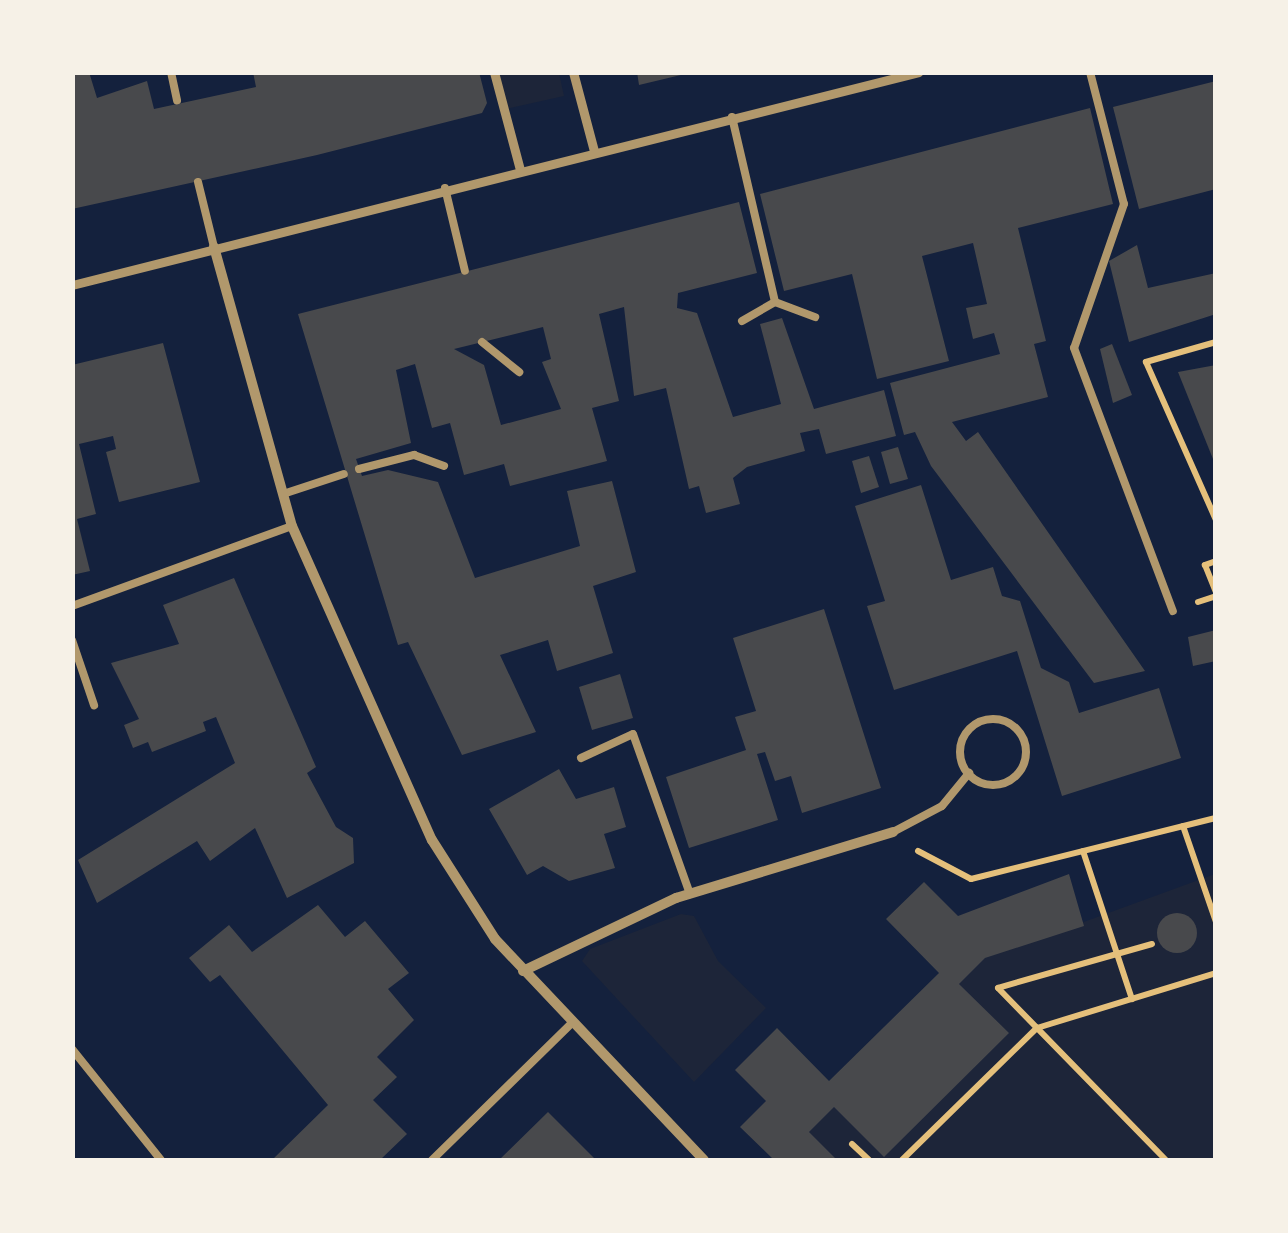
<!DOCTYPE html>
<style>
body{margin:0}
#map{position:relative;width:1288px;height:1233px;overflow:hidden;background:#14213d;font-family:"Noto Sans",sans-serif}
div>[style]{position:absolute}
.green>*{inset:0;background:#1d2539}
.building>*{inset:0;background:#48494c}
.round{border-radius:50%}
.path>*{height:6px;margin:-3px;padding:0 3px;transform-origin:3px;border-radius:3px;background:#e5c07b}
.service>*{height:8px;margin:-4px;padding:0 4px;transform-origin:4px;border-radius:4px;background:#b1986c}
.service>.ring{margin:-4px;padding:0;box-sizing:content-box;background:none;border:8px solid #b1986c;border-radius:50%}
.pedestrian>*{height:9px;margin:-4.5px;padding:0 4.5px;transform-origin:4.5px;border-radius:4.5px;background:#b1986c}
.minor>*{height:10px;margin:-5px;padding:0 5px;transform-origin:5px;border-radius:5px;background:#b1986c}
span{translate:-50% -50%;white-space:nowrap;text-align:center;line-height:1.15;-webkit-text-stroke:10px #f6f1e7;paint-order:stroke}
.frame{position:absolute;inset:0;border:75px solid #f6f1e7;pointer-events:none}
</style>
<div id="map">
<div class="green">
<div style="clip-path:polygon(498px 73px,559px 73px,564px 96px,506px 109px)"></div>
<div style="clip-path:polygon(1215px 874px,1215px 1160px,837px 1160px,809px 1132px,834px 1107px,885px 1156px,1008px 1033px,959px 984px,985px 958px)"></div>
<div style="clip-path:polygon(681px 914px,694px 916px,718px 961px,766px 1008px,694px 1082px,582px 961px,590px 949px)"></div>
</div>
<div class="building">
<div style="clip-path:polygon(72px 72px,89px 72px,97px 98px,147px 81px,154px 109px,256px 87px,253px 72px,479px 72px,487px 103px,482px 113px,317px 155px,72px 209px)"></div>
<div style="clip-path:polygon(637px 72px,685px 72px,685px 74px,639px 85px)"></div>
<div style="clip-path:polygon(1216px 81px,1216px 189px,1139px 209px,1113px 107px)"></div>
<div style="clip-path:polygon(1090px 108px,1113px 204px,1018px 228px,1046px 341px,1034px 344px,1048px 397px,952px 422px,966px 441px,978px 432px,1145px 671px,1094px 683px,931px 466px,915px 432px,904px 435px,890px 383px,1000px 354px,994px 333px,973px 339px,966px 308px,987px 304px,973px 243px,922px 256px,949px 361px,877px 379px,852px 274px,784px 291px,760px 194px)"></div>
<div style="clip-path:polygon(evenodd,739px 202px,757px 273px,678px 293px,677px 308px,697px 313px,733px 417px,781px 404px,760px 324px,782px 318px,814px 409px,884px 390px,896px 436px,826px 454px,819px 429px,800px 433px,805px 451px,747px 467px,733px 478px,740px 504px,706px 513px,699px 486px,689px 489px,666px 388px,634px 396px,624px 307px,599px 314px,619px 401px,592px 408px,607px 461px,510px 486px,504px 464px,464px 475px,450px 423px,432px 428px,415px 364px,396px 370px,411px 443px,356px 459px,362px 476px,388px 470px,438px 482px,475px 578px,580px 546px,567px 491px,612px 481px,636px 572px,593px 586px,613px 653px,557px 671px,548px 640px,500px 655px,536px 732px,462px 755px,408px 642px,398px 645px,298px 314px,739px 202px,543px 327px,551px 359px,542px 362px,561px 409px,501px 425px,484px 365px,454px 349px,543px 327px)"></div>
<div style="clip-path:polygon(1137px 245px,1148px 288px,1216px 273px,1216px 314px,1129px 342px,1109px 261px)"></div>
<div style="clip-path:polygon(163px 343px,200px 482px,119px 502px,106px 452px,116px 449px,113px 436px,79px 444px,96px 514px,77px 519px,90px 571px,72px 575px,72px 365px)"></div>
<div style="clip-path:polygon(1112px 344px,1132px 395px,1113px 403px,1100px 349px)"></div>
<div style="clip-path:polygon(1216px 365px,1216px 464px,1215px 464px,1178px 372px)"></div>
<div style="clip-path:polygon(898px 447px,908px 479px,890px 484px,881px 452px)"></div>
<div style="clip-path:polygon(869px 456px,879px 487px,861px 493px,852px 461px)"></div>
<div style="clip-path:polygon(921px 485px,951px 580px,993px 567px,1002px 596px,1020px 601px,1041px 668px,1069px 682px,1079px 713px,1159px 688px,1181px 758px,1062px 796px,1017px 651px,894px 690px,867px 606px,885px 601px,855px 506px)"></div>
<div style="clip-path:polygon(234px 578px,316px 767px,307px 773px,336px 827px,353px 838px,354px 863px,287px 898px,255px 828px,210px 861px,197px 841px,97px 903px,78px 860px,235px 763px,216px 717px,203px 722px,206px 731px,152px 752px,148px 742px,133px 748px,124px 725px,139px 719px,111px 663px,179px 644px,163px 605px)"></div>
<div style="clip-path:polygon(824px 609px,881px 788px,802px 813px,791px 776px,775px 781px,765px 752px,757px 754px,778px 820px,689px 848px,666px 777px,746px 750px,735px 717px,756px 711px,733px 638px)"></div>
<div style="clip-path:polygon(1216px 630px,1216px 661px,1193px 666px,1188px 637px)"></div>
<div style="clip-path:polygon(620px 674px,633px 718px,592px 730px,579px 687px)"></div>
<div style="clip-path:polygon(559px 769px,576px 799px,614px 787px,626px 827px,604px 834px,615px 868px,569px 881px,543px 866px,527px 875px,489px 809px)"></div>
<div style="clip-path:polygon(1069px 874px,1084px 926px,985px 958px,959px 984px,1009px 1033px,884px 1157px,834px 1107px,809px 1132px,837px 1160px,774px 1160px,740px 1127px,766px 1101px,735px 1070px,777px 1028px,829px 1081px,939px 973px,886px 919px,924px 882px,958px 916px)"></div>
<div style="clip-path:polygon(318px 905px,345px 937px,365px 921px,409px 973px,388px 989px,414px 1020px,377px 1057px,397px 1077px,373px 1100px,407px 1134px,380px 1160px,272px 1160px,328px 1105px,220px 975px,210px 982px,189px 958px,229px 925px,252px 952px)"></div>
<div class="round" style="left:1157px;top:913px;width:40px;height:40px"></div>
<div style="clip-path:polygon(548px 1112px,594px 1158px,609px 1160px,499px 1160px)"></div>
</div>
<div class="path">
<div style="left:1216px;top:342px;width:73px;rotate:164.1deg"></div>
<div style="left:1146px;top:362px;width:173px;rotate:66.1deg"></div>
<div style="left:1216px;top:561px;width:12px;rotate:160deg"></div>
<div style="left:1205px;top:565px;width:29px;rotate:68deg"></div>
<div style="left:1198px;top:602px;width:19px;rotate:-18deg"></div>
<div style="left:1183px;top:826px;width:102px;rotate:71deg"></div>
<div style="left:918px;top:851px;width:60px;rotate:27.8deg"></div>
<div style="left:971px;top:879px;width:252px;rotate:-14deg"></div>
<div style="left:1083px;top:851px;width:156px;rotate:71.7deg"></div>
<div style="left:1152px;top:944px;width:160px;rotate:164.1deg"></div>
<div style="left:998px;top:988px;width:240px;rotate:45.7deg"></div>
<div style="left:852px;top:1144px;width:23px;rotate:43deg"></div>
<div style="left:902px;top:1160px;width:189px;rotate:-44.4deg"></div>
<div style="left:1037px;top:1028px;width:187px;rotate:-17.1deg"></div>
</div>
<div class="service">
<div style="left:171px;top:72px;width:29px;rotate:78deg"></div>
<div style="left:1090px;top:72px;width:136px;rotate:75.6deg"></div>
<div style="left:1124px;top:204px;width:152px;rotate:109.1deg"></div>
<div style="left:1074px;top:348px;width:281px;rotate:69.4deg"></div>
<div style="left:732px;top:117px;width:190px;rotate:76.9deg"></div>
<div style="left:775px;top:302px;width:43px;rotate:20.6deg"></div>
<div style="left:198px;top:182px;width:67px;rotate:76.2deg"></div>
<div style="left:445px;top:188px;width:85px;rotate:76.5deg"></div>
<div style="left:742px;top:321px;width:38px;rotate:-30deg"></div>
<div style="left:482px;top:342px;width:48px;rotate:39deg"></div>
<div style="left:359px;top:469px;width:57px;rotate:-14.3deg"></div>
<div style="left:414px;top:455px;width:32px;rotate:20deg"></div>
<div style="left:283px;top:494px;width:64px;rotate:-18.2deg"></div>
<div style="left:72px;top:606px;width:234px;rotate:-20deg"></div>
<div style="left:72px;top:640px;width:69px;rotate:71.3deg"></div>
<div class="ring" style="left:960px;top:719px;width:58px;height:58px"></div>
<div style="left:581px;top:758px;width:57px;rotate:-24.8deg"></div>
<div style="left:633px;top:734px;width:170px;rotate:70.4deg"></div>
<div style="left:893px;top:832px;width:55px;rotate:-28deg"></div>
<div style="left:942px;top:806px;width:43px;rotate:-50.7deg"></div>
<div style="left:72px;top:1049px;width:142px;rotate:51.3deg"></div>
<div style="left:432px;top:1160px;width:197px;rotate:-44.4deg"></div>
</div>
<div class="pedestrian">
<div style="left:494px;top:72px;width:101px;rotate:75.1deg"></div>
<div style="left:573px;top:72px;width:82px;rotate:75.1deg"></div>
<div style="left:72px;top:285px;width:873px;rotate:-14.12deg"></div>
</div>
<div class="minor">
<div style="left:214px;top:247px;width:290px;rotate:74.4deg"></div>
<div style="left:292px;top:526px;width:344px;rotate:66deg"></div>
<div style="left:432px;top:840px;width:117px;rotate:57.5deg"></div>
<div style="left:495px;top:939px;width:304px;rotate:46.6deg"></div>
<div style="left:523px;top:971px;width:170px;rotate:-25.5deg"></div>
<div style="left:676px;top:898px;width:227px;rotate:-16.9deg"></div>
</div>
<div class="frame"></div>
</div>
